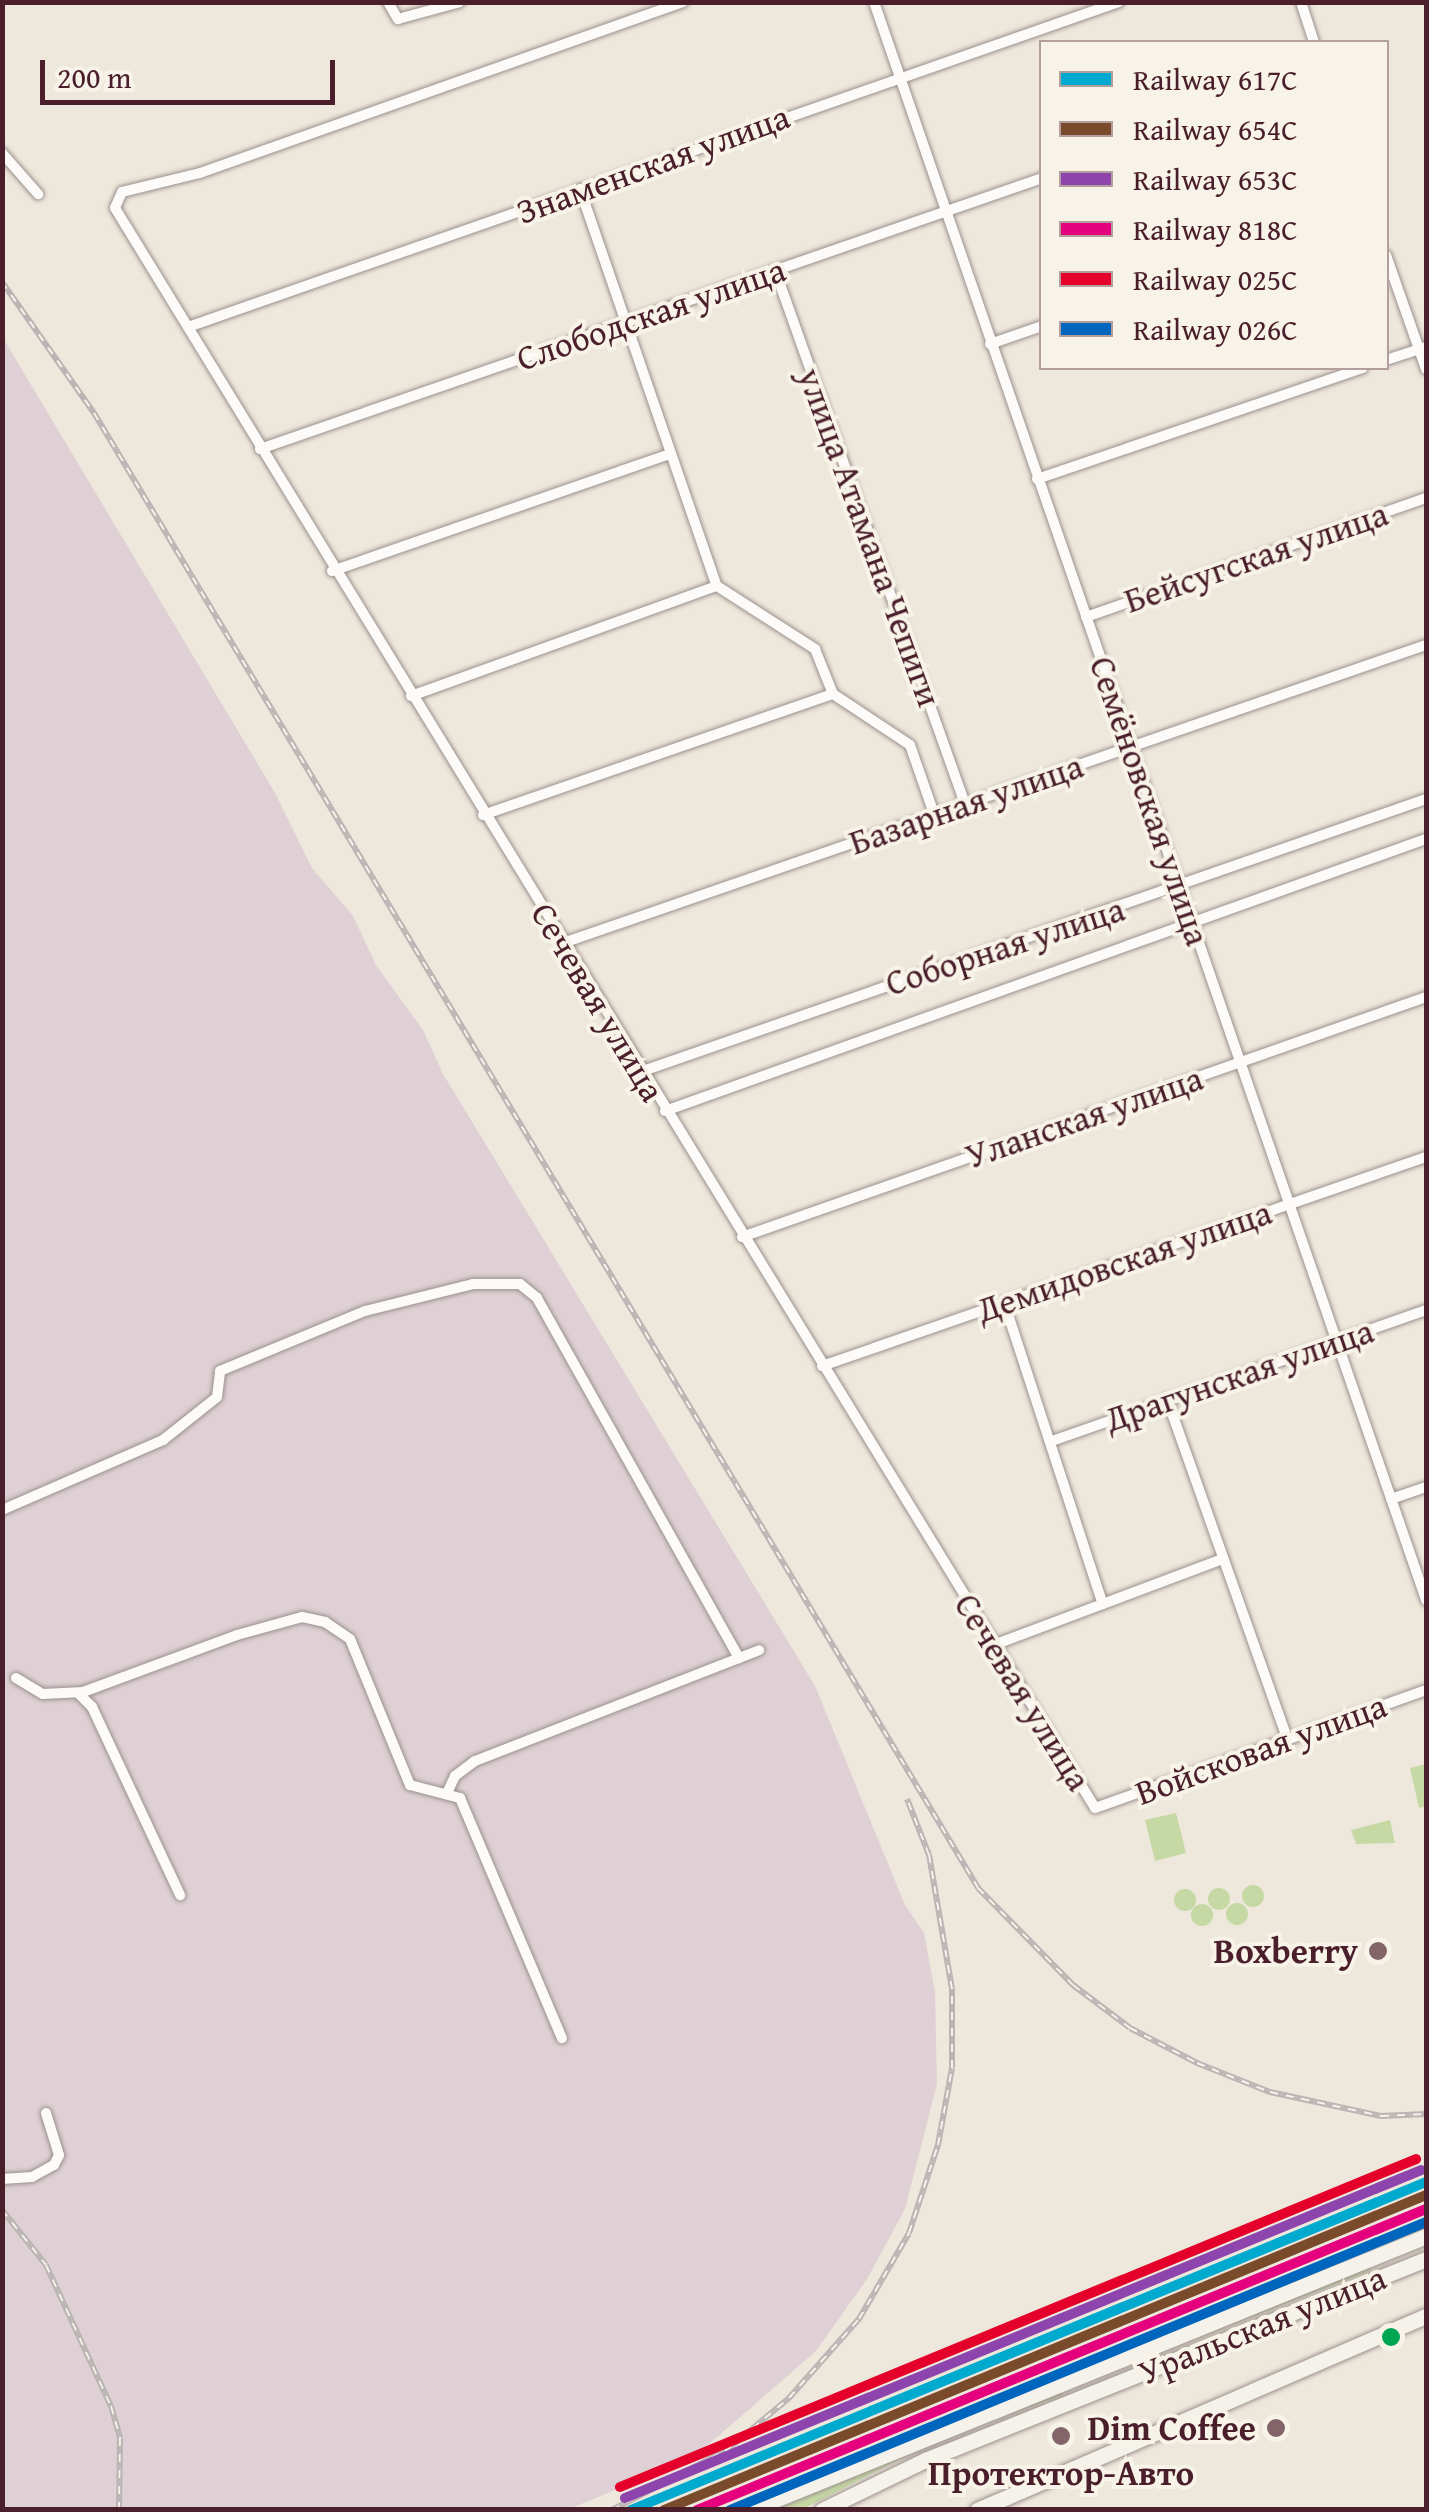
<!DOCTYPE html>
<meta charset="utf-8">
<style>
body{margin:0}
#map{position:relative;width:1429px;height:2512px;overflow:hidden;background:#eee7dc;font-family:"Gentium Book Plus",serif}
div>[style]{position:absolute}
.industrial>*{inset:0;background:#ded0d4}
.green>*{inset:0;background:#c6d9a5}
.round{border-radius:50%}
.roads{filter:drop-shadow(0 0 2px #9b918d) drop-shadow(0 0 2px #9b918d)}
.minor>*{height:10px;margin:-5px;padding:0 5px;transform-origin:5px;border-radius:5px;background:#fcfbfa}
.secondary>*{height:15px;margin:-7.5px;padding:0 7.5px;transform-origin:7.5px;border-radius:7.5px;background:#f5f1eb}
.rail>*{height:6px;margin-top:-3px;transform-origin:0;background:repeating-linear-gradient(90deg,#f7f3e8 0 8px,#bab4b4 0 16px);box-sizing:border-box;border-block:2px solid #bab4b4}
.rail-1>*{height:10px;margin:-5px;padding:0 5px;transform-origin:5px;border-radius:5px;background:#00a9ce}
.rail-2>*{height:10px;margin:-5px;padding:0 5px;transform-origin:5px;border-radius:5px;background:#7a4b2a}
.rail-3>*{height:10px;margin:-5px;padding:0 5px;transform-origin:5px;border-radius:5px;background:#8e44ad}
.rail-4>*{height:10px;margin:-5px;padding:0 5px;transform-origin:5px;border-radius:5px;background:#e5007d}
.rail-5>*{height:10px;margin:-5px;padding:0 5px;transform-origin:5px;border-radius:5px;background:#e4002b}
.rail-6>*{height:10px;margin:-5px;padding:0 5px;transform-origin:5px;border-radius:5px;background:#0065bd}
.dots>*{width:28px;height:28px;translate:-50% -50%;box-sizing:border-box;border:5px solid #f7f3e8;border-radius:50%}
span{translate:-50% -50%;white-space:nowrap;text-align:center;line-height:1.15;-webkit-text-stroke:8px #f7f3e8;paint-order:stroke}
.street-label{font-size:35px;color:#4a1f2b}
.poi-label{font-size:35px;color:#4a1f2b;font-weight:700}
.right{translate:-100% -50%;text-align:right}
.frame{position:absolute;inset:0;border:5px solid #4a1f2b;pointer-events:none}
.legend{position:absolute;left:1039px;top:40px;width:350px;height:330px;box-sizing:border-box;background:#f7f3e8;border:2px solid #b29e9c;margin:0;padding:12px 18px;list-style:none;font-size:30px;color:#4a1f2b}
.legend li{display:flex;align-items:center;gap:20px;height:50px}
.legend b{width:50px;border:2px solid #b29e9c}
.scale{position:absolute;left:40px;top:60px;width:295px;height:45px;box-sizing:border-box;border:5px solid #4a1f2b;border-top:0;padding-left:12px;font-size:30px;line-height:35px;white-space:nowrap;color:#4a1f2b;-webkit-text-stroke:8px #f7f3e8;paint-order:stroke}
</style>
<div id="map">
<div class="industrial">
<div style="clip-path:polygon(3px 338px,275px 793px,312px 868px,353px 916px,376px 965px,423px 1030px,443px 1074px,815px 1686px,905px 1905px,924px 1933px,935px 1992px,937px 2084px,905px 2209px,867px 2279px,816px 2351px,693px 2458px,569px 2509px,3px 2509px)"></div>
</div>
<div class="green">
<div style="clip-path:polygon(1426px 1764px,1426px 1806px,1419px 1808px,1410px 1768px)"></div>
<div style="clip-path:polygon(1176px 1813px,1186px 1853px,1155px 1861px,1145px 1820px)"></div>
<div style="clip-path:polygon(1390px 1820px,1395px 1843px,1356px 1844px,1351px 1830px)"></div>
<div class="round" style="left:1242px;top:1885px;width:22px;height:22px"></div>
<div class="round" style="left:1208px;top:1888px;width:22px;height:22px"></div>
<div class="round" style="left:1174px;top:1889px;width:22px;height:22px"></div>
<div class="round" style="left:1226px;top:1903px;width:22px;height:22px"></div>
<div class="round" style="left:1191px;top:1904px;width:22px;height:22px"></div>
<div style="clip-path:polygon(1371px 2266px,1370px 2271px,1088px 2380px)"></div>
<div style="clip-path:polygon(1060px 2388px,1063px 2395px,935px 2441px)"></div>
<div style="clip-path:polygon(916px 2451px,803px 2509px,758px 2510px)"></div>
</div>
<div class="roads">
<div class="minor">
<div style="left:388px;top:2px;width:20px;rotate:60deg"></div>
<div style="left:398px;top:19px;width:64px;rotate:-15.3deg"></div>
<div style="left:683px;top:2px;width:512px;rotate:160.5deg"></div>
<div style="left:200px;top:173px;width:80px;rotate:166.3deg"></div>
<div style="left:122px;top:192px;width:17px;rotate:114deg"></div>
<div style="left:115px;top:208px;width:1876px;rotate:58.51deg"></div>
<div style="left:1095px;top:1808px;width:351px;rotate:-19.6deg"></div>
<div style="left:874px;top:2px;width:1691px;rotate:70.94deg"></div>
<div style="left:1301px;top:2px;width:42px;rotate:72deg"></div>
<div style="left:2px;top:153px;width:55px;rotate:48.7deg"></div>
<div style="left:580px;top:189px;width:420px;rotate:71deg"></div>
<div style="left:717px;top:586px;width:117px;rotate:32.7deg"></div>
<div style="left:815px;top:649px;width:48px;rotate:68.2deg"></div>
<div style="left:833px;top:694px;width:92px;rotate:33.5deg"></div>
<div style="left:910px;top:745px;width:73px;rotate:70.8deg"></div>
<div style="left:1386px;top:255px;width:121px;rotate:70.7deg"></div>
<div style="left:775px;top:270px;width:567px;rotate:70.41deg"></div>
<div style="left:188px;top:327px;width:986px;rotate:-19.24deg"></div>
<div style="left:990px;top:344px;width:55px;rotate:-19.1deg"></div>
<div style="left:1386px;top:360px;width:42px;rotate:-18deg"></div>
<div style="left:260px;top:449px;width:828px;rotate:-19.11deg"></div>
<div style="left:1037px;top:479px;width:344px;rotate:-18.8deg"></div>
<div style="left:332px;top:571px;width:358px;rotate:-19.1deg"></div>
<div style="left:1086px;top:617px;width:360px;rotate:-19.3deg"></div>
<div style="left:411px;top:696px;width:325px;rotate:-19.8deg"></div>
<div style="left:483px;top:815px;width:370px;rotate:-19.1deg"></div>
<div style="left:563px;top:943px;width:913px;rotate:-19.05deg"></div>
<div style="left:640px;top:1072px;width:832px;rotate:-19.15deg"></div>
<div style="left:665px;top:1111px;width:808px;rotate:-19.67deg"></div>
<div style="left:742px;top:1237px;width:725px;rotate:-19.33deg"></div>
<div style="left:1004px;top:1302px;width:318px;rotate:71.9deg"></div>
<div style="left:822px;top:1366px;width:639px;rotate:-19.09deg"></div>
<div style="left:1167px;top:1399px;width:362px;rotate:70.5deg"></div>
<div style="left:1052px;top:1441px;width:396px;rotate:-19.3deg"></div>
<div style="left:1391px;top:1499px;width:37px;rotate:-19deg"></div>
<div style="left:2px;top:1510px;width:176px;rotate:-23.5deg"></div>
<div style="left:163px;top:1440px;width:69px;rotate:-38.5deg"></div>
<div style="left:217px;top:1397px;width:26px;rotate:-83deg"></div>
<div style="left:220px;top:1371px;width:157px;rotate:-22.5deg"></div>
<div style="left:365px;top:1311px;width:111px;rotate:-14deg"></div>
<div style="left:473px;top:1284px;width:47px"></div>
<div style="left:520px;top:1284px;width:22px;rotate:39deg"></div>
<div style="left:537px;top:1298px;width:413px;rotate:60.7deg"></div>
<div style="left:991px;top:1646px;width:248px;rotate:-20.6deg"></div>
<div style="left:16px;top:1678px;width:31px;rotate:31deg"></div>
<div style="left:43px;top:1694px;width:40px;rotate:-2.9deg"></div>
<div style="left:83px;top:1692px;width:164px;rotate:-20.3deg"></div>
<div style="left:237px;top:1635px;width:67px;rotate:-15.5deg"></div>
<div style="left:302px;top:1617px;width:24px;rotate:12deg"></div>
<div style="left:325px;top:1622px;width:30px;rotate:34deg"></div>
<div style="left:350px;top:1639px;width:158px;rotate:67.7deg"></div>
<div style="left:410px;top:1785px;width:52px;rotate:14.6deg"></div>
<div style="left:460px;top:1798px;width:261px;rotate:67deg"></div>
<div style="left:78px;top:1693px;width:20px;rotate:45deg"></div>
<div style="left:92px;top:1707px;width:208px;rotate:64.9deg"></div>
<div style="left:448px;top:1791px;width:17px;rotate:-65deg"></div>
<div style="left:455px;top:1776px;width:25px;rotate:-37deg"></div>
<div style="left:475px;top:1761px;width:305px;rotate:-21.3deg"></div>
<div style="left:2px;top:2179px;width:30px;rotate:-4deg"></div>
<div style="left:32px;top:2177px;width:25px;rotate:-29deg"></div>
<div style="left:54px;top:2165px;width:11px;rotate:-63deg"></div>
<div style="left:59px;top:2155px;width:44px;rotate:-107.2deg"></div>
</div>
<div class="secondary">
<div style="left:750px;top:2510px;width:729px;rotate:-22.06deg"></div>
<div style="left:822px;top:2510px;width:114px;rotate:-25.9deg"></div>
<div style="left:925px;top:2460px;width:540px;rotate:-21.86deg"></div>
<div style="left:977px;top:2510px;width:489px;rotate:-23.4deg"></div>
</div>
</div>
<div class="rail">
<div style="left:2px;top:282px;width:160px;rotate:54.9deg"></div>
<div style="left:94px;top:413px;width:1720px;rotate:59.06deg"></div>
<div style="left:978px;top:1888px;width:136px;rotate:45.6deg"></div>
<div style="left:1073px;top:1985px;width:71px;rotate:37deg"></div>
<div style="left:1130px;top:2028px;width:76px;rotate:27.6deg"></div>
<div style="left:1197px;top:2063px;width:79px;rotate:21.7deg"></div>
<div style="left:1270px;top:2092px;width:114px;rotate:12.2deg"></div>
<div style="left:1381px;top:2116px;width:45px;rotate:-2.5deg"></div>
<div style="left:2px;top:2210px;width:70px;rotate:51.3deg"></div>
<div style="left:46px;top:2265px;width:155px;rotate:65.3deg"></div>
<div style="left:111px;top:2406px;width:33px;rotate:74deg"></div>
<div style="left:120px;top:2438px;width:72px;rotate:90.8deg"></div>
<div style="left:612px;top:2510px;width:131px;rotate:-27.7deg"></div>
<div style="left:728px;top:2449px;width:80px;rotate:-39.9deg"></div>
<div style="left:789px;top:2398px;width:106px;rotate:-48.5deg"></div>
<div style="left:859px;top:2319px;width:99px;rotate:-59.8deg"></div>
<div style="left:909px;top:2233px;width:93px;rotate:-71.8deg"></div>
<div style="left:938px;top:2145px;width:78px;rotate:-79.7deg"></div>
<div style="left:952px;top:2068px;width:79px;rotate:-90deg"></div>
<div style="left:952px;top:1989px;width:136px;rotate:-99.7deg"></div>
<div style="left:929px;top:1855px;width:60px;rotate:-111.4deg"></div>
</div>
<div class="rail-1">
<div style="left:631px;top:2510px;width:860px;rotate:-22.42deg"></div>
</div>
<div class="rail-2">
<div style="left:664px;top:2510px;width:825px;rotate:-22.46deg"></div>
</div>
<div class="rail-3">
<div style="left:625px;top:2498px;width:861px;rotate:-22.39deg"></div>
</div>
<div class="rail-4">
<div style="left:697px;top:2510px;width:789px;rotate:-22.44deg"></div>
</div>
<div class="rail-5">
<div style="left:620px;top:2487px;width:861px;rotate:-22.39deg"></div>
</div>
<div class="rail-6">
<div style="left:730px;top:2510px;width:753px;rotate:-22.48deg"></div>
</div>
<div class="dots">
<div style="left:1378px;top:1951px;background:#836569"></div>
<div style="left:1391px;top:2337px;background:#00a651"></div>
<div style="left:1276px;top:2428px;background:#836569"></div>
<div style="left:1061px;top:2436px;background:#836569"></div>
</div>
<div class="street-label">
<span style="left:653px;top:164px;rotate:-20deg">Знаменская улица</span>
<span style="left:651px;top:314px;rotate:-19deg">Слободская улица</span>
<span style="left:870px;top:537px;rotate:70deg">улица Атамана Чепиги</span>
<span style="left:1256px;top:557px;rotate:-19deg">Бейсугская улица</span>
<span style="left:1150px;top:801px;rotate:71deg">Семёновская улица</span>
<span style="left:966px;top:804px;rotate:-19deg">Базарная улица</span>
<span style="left:1005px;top:946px;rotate:-18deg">Соборная улица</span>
<span style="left:598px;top:1002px;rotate:59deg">Сечевая улица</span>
<span style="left:1084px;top:1117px;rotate:-19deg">Уланская улица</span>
<span style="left:1124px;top:1261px;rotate:-19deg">Демидовская улица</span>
<span style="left:1239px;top:1375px;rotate:-19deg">Драгунская улица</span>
<span style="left:1023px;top:1692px;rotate:58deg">Сечевая улица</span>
<span style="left:1261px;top:1749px;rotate:-20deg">Войсковая улица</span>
<span style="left:1262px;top:2325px;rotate:-22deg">Уральская улица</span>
</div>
<div class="poi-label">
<span class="right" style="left:1358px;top:1951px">Boxberry</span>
<span class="right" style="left:1256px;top:2428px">Dim Coffee</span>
<span style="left:1061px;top:2473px">Протектор-Авто</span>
</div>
<div class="frame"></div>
<ul class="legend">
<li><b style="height:12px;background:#00a9ce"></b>Railway 617C</li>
<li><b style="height:12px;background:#7a4b2a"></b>Railway 654С</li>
<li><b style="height:12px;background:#8e44ad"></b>Railway 653С</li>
<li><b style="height:12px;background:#e5007d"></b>Railway 818С</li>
<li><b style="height:12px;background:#e4002b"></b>Railway 025С</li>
<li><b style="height:12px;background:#0065bd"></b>Railway 026С</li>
</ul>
<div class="scale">200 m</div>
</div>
